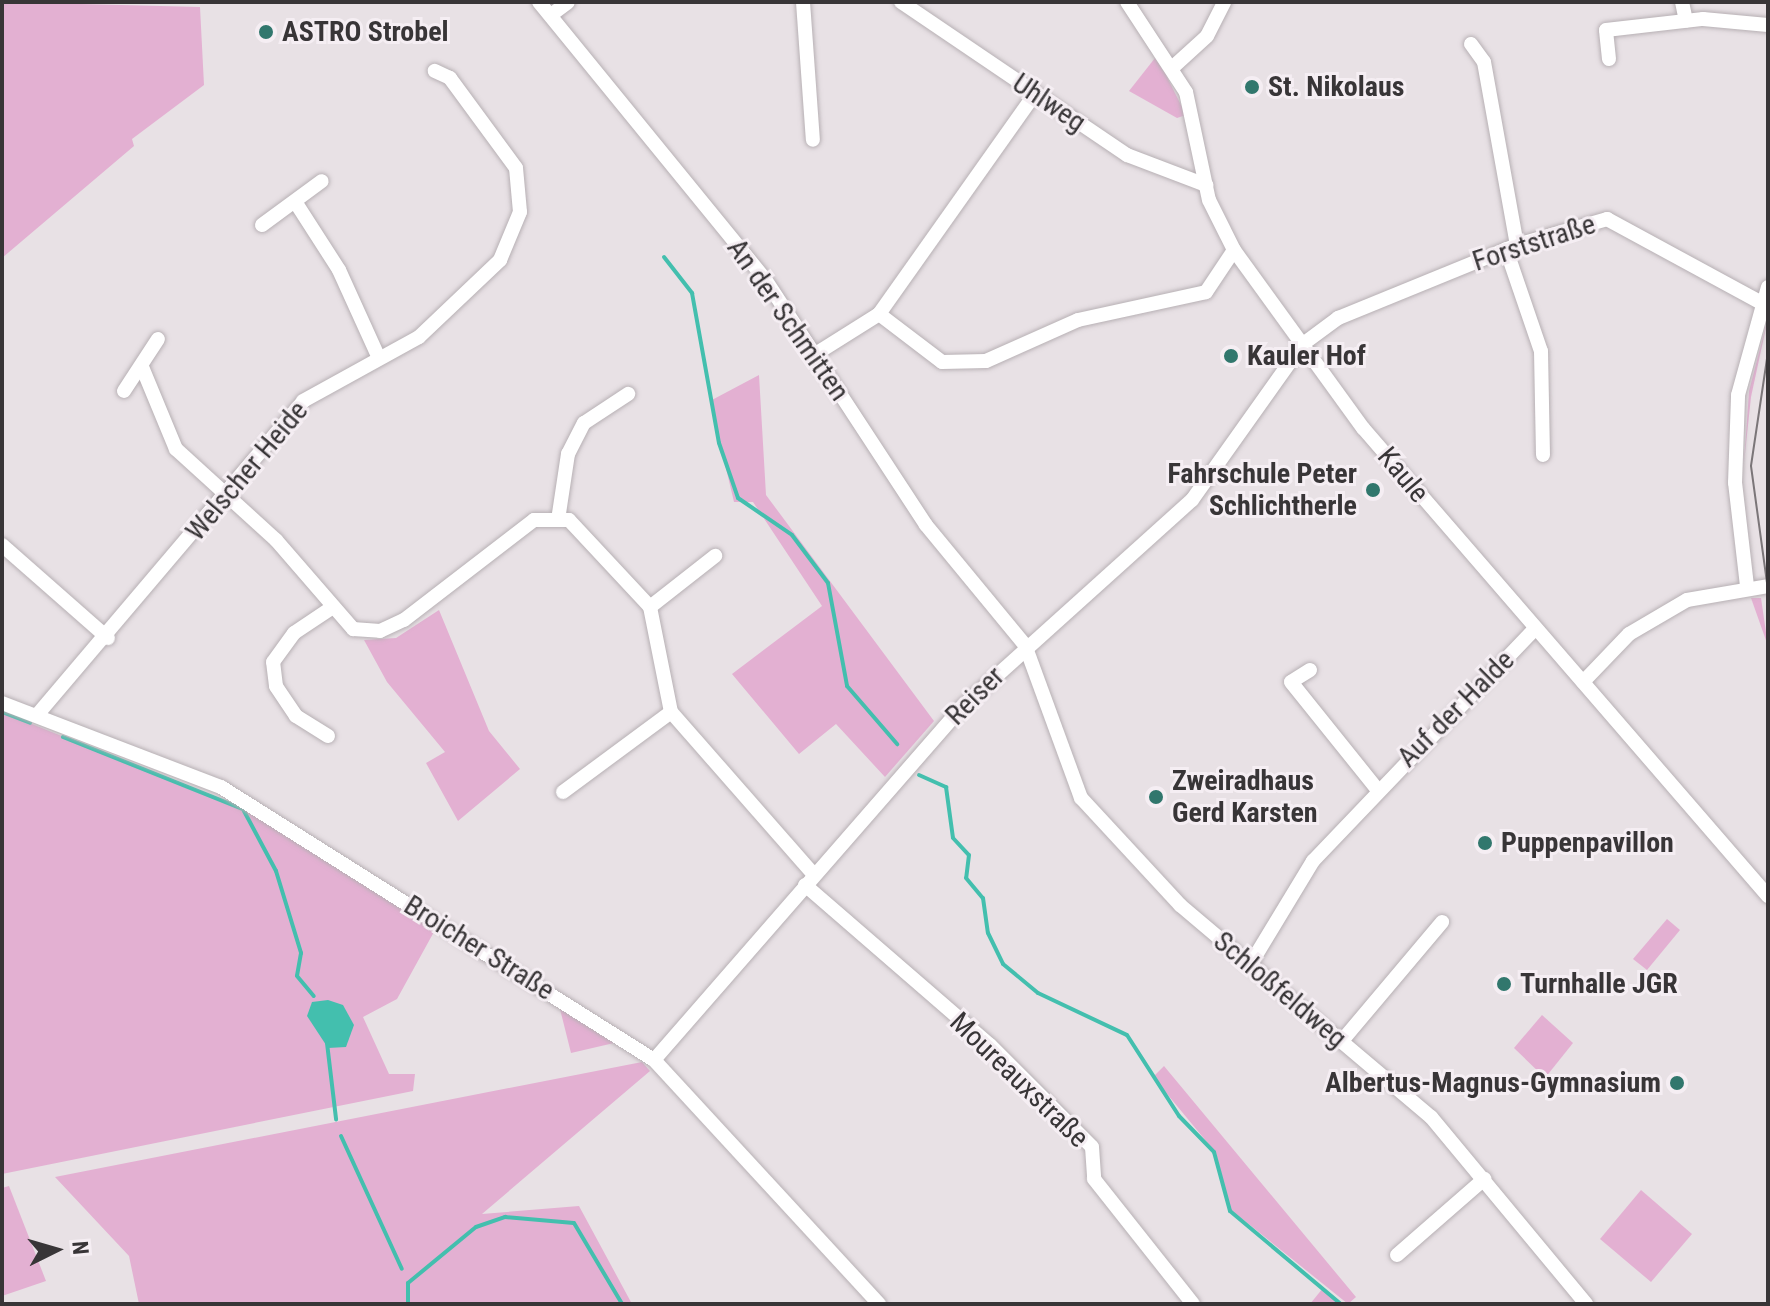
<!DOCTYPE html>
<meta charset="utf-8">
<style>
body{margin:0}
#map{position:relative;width:1770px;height:1306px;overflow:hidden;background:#e8e1e5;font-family:"Roboto Condensed",sans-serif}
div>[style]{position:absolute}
.green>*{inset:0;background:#e3b0d2}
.water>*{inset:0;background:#43bfae}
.stream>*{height:4px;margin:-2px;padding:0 2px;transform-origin:2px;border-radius:2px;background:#43bfae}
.roads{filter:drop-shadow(0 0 2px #b7b0b4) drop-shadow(0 0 2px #b7b0b4)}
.minor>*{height:14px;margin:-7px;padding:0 7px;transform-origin:7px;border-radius:7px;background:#fff}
.tram>*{height:2px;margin:-1px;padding:0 1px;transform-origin:1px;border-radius:1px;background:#7b7679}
.dots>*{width:22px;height:22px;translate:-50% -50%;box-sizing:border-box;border:4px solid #f5eef3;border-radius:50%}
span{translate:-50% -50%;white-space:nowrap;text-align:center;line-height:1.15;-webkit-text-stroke:6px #f5eef3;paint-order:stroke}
.poi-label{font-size:28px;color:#383537;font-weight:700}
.left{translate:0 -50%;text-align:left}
.right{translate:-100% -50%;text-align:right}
.street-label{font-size:28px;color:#383537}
.frame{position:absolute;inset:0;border:4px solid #383537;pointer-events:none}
.north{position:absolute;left:16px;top:1210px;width:80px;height:80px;-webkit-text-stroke:6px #f5eef3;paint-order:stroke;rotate:85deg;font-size:22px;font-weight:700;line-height:32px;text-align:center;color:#383537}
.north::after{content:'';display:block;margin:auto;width:28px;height:36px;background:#383537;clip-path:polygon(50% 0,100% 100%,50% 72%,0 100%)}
</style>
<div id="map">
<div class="green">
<div style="clip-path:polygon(2px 2px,200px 7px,204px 85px,132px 139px,134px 146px,2px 258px)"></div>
<div style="clip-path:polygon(1155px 58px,1166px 75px,1186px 115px,1177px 118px,1129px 91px)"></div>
<div style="clip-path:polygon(1768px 318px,1751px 397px,1744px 463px,1749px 391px)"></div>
<div style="clip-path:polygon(759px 375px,766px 495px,934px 721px,885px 777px,836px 724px,799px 754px,732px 674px,822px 606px,753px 502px,734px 502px,710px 401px)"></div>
<div style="clip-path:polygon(1751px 598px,1761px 598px,1768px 646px)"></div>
<div style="clip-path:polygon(439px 610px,489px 731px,520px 769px,458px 821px,426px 763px,445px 752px,387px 682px,364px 640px,396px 638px)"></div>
<div style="clip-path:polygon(2px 712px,248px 811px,435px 930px,397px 999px,363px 1017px,389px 1074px,415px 1074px,413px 1091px,2px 1174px)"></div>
<div style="clip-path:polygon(1667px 919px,1680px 930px,1647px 970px,1633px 959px)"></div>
<div style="clip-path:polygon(560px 1009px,614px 1043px,571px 1053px)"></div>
<div style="clip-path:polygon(1542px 1015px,1573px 1043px,1545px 1078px,1514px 1048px)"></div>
<div style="clip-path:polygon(642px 1062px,650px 1071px,482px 1214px,579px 1206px,632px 1304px,139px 1304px,129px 1256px,55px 1177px)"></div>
<div style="clip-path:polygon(1164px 1066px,1356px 1297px,1348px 1304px,1230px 1209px,1216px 1153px,1153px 1077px)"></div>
<div style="clip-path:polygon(9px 1186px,46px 1281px,2px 1296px,2px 1188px)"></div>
<div style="clip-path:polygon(1641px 1190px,1692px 1234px,1651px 1282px,1600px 1239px)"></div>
<div style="clip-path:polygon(1323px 1288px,1340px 1304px,1310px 1304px)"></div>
</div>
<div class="water">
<div style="clip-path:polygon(328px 1000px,343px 1005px,354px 1025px,346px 1047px,328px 1048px,307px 1016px,312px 1002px)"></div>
</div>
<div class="stream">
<div style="left:664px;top:257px;width:46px;rotate:52.1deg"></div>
<div style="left:692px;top:293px;width:152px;rotate:79.8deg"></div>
<div style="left:719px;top:443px;width:58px;rotate:70.9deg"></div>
<div style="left:738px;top:498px;width:65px;rotate:34.4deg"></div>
<div style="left:792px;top:535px;width:60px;rotate:53.1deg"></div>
<div style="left:828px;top:583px;width:105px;rotate:79.5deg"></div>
<div style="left:847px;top:686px;width:77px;rotate:49.2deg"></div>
<div style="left:2px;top:712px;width:30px;rotate:21deg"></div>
<div style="left:63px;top:737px;width:194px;rotate:21.8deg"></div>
<div style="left:919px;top:775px;width:30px;rotate:24deg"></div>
<div style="left:946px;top:787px;width:51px;rotate:82.2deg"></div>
<div style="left:953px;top:838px;width:23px;rotate:47deg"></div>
<div style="left:969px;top:855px;width:23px;rotate:97deg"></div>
<div style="left:966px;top:878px;width:26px;rotate:50deg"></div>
<div style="left:983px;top:898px;width:35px;rotate:82deg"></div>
<div style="left:988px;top:933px;width:34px;rotate:64deg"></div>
<div style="left:1003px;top:964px;width:45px;rotate:39.6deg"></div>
<div style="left:1038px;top:993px;width:98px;rotate:25.3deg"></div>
<div style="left:1127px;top:1035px;width:96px;rotate:57.3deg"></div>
<div style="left:1179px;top:1116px;width:50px;rotate:45.8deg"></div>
<div style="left:1214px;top:1152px;width:61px;rotate:74.8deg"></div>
<div style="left:1230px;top:1211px;width:145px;rotate:40deg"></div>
<div style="left:244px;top:811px;width:68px;rotate:61.9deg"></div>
<div style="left:276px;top:871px;width:86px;rotate:73deg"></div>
<div style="left:301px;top:953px;width:23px;rotate:100deg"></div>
<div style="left:297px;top:976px;width:26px;rotate:50deg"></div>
<div style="left:327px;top:1043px;width:77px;rotate:83.2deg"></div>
<div style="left:341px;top:1136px;width:146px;rotate:65.4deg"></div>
<div style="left:408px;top:1304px;width:21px;rotate:-90deg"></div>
<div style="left:408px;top:1283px;width:88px;rotate:-39.5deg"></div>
<div style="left:476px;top:1227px;width:31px;rotate:-19deg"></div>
<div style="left:505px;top:1217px;width:69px;rotate:5deg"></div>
<div style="left:574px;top:1223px;width:94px;rotate:59.3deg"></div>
</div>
<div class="roads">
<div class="minor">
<div style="left:539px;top:2px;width:357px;rotate:50.8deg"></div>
<div style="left:765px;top:279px;width:294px;rotate:56.8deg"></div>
<div style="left:926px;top:525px;width:156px;rotate:50.5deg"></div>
<div style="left:1025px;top:645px;width:163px;rotate:69.9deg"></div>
<div style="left:1081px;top:798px;width:146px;rotate:47.2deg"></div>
<div style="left:1180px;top:905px;width:329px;rotate:40.2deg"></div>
<div style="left:1431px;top:1117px;width:243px;rotate:50.3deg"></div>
<div style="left:803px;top:2px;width:138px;rotate:85.9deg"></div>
<div style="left:901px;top:2px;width:273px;rotate:34.1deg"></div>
<div style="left:1127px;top:155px;width:85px;rotate:20.8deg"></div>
<div style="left:1127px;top:2px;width:108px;rotate:56.8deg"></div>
<div style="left:1186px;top:92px;width:110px;rotate:78deg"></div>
<div style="left:1209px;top:200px;width:56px;rotate:63.4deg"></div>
<div style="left:1234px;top:250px;width:220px;rotate:54.1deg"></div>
<div style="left:1363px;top:428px;width:619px;rotate:49.13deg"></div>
<div style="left:1682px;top:2px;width:19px;rotate:78deg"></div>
<div style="left:551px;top:15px;width:21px;rotate:-37deg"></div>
<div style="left:1471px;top:44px;width:22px;rotate:54deg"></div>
<div style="left:1484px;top:62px;width:186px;rotate:79.8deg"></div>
<div style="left:1609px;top:59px;width:29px;rotate:-96deg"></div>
<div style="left:1606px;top:30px;width:98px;rotate:-6.5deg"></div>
<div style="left:1703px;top:19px;width:65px;rotate:5.3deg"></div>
<div style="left:1172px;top:68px;width:47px;rotate:-42.4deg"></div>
<div style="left:1207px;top:36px;width:38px;rotate:-63deg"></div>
<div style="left:296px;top:203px;width:80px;rotate:57.3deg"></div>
<div style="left:339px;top:270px;width:97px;rotate:65.6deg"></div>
<div style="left:262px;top:225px;width:74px;rotate:-36.3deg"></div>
<div style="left:1506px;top:249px;width:108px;rotate:71.1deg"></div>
<div style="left:1541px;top:351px;width:104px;rotate:88.9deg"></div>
<div style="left:879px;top:314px;width:79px;rotate:37.3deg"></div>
<div style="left:942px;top:362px;width:44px;rotate:-1.3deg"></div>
<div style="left:986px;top:361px;width:101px;rotate:-24deg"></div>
<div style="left:1078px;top:320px;width:131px;rotate:-12.3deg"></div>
<div style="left:1206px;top:292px;width:50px;rotate:-56.3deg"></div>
<div style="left:814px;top:355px;width:77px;rotate:-32.2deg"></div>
<div style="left:879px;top:314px;width:270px;rotate:-54.7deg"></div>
<div style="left:142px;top:367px;width:89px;rotate:67.5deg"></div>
<div style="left:176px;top:449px;width:135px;rotate:42.3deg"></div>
<div style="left:276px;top:540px;width:118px;rotate:49.1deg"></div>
<div style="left:353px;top:629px;width:27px;rotate:4deg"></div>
<div style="left:380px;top:631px;width:26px;rotate:-25deg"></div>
<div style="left:404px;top:620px;width:164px;rotate:-37.6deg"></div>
<div style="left:534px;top:520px;width:35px"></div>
<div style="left:569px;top:520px;width:119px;rotate:47deg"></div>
<div style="left:650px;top:607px;width:107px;rotate:78.7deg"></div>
<div style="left:671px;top:712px;width:217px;rotate:48.7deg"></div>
<div style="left:124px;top:391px;width:62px;rotate:-56.8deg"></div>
<div style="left:558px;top:520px;width:67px;rotate:-81.4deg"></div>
<div style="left:568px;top:454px;width:35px;rotate:-63deg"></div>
<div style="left:584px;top:423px;width:53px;rotate:-33.4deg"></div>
<div style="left:2px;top:545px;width:141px;rotate:41.3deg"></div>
<div style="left:1747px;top:586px;width:104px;rotate:-96.6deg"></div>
<div style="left:1735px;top:483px;width:88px;rotate:-88deg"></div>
<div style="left:1738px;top:395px;width:112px;rotate:-74.5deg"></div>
<div style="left:650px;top:607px;width:83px;rotate:-38.1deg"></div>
<div style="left:1310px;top:670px;width:22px;rotate:148deg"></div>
<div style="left:1291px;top:682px;width:137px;rotate:51.2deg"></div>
<div style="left:1583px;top:682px;width:66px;rotate:-46.2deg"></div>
<div style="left:1629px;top:634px;width:67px;rotate:-30.4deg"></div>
<div style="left:1687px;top:600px;width:82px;rotate:-9.8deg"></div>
<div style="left:2px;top:703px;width:235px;rotate:21deg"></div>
<div style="left:221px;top:787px;width:512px;rotate:32.23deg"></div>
<div style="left:654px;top:1060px;width:332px;rotate:47.3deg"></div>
<div style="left:38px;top:714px;width:410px;rotate:-49.7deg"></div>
<div style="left:303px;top:401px;width:132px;rotate:-28.9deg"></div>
<div style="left:419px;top:337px;width:112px;rotate:-43.5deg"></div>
<div style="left:500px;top:260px;width:52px;rotate:-67.4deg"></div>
<div style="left:520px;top:212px;width:44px;rotate:-95.2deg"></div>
<div style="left:516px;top:168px;width:112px;rotate:-126.3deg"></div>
<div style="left:450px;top:78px;width:17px;rotate:-155deg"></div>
<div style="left:328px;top:736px;width:38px;rotate:-148deg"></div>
<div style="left:296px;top:716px;width:36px;rotate:-124deg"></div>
<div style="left:276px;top:686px;width:24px;rotate:-97deg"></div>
<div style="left:273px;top:662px;width:36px;rotate:-54deg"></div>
<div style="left:294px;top:633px;width:47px;rotate:-33.7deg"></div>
<div style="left:563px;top:792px;width:134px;rotate:-36.5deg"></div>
<div style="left:805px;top:885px;width:245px;rotate:40.9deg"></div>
<div style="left:990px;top:1045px;width:144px;rotate:45deg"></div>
<div style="left:1092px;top:1147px;width:32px;rotate:86deg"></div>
<div style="left:1094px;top:1179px;width:159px;rotate:51.6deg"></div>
<div style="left:1250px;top:965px;width:122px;rotate:-58.8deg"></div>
<div style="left:1313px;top:861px;width:321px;rotate:-46.3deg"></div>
<div style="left:1341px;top:1042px;width:157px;rotate:-49.9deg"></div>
<div style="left:654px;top:1060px;width:468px;rotate:-48.9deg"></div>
<div style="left:962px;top:707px;width:309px;rotate:-42deg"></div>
<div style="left:1192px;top:500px;width:191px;rotate:-54.6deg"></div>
<div style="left:1303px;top:344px;width:44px;rotate:-36.6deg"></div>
<div style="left:1338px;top:318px;width:193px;rotate:-22.2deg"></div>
<div style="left:1517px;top:245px;width:94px;rotate:-16.1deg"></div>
<div style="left:1607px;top:219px;width:176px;rotate:28.5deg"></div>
<div style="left:1397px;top:1255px;width:116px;rotate:-41.1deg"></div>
</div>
</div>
<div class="tram">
<div style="left:1768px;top:352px;width:115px;rotate:98.5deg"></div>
<div style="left:1751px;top:466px;width:125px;rotate:82.2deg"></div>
</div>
<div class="dots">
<div style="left:266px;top:32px;background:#31776d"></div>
<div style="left:1252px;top:87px;background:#31776d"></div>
<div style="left:1231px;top:356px;background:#31776d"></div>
<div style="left:1373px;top:490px;background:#31776d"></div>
<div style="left:1156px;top:797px;background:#31776d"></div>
<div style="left:1485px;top:843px;background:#31776d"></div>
<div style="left:1504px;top:984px;background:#31776d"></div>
<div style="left:1677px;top:1083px;background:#31776d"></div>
</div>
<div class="poi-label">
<span class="left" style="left:282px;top:32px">ASTRO Strobel</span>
<span class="left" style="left:1268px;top:87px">St. Nikolaus</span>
<span class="left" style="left:1247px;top:356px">Kauler Hof</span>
<span class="right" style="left:1357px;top:490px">Fahrschule Peter<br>Schlichtherle</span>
<span class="left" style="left:1172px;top:797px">Zweiradhaus<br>Gerd Karsten</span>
<span class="left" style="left:1501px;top:843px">Puppenpavillon</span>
<span class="left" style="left:1520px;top:984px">Turnhalle JGR</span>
<span class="right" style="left:1661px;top:1083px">Albertus-Magnus-Gymnasium</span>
</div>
<div class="street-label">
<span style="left:1049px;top:103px;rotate:34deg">Uhlweg</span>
<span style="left:1534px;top:243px;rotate:-18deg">Forststraße</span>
<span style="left:788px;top:320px;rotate:55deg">An der Schmitten</span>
<span style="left:247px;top:471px;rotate:-50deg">Welscher Heide</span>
<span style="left:1403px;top:475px;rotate:50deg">Kaule</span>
<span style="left:975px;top:696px;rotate:-45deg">Reiser</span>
<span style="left:1456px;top:709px;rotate:-45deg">Auf der Halde</span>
<span style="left:479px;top:948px;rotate:32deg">Broicher Straße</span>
<span style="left:1280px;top:990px;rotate:40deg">Schloßfeldweg</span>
<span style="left:1019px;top:1080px;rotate:44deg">Moureauxstraße</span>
</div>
<div class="frame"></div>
<div class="north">N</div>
</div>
